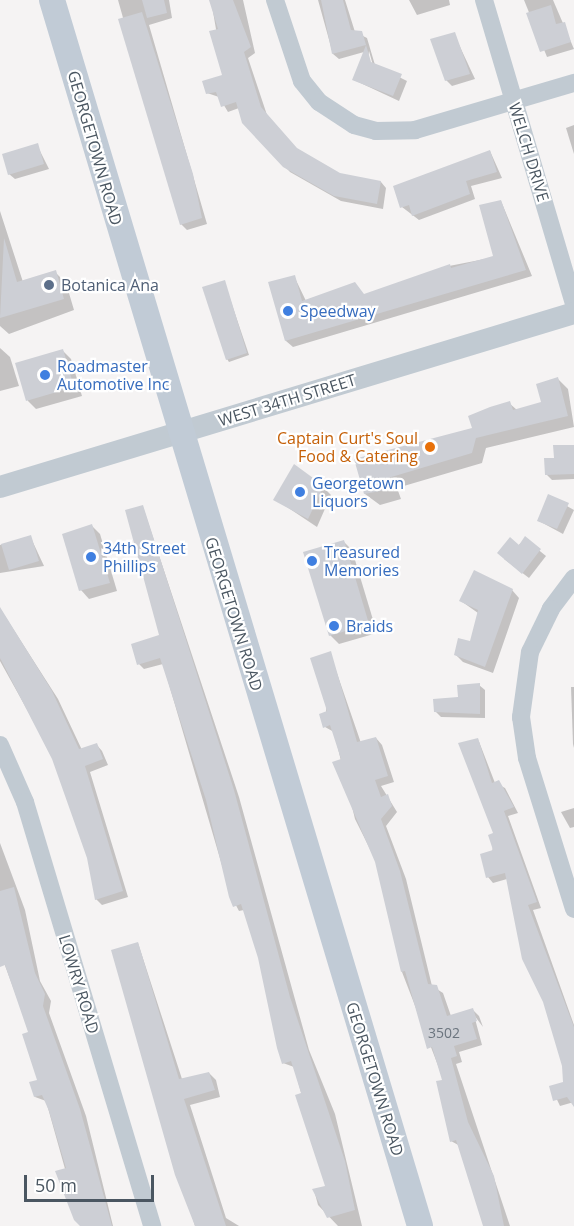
<!DOCTYPE html>
<style>
body{margin:0}
#map{position:relative;width:574px;height:1226px;overflow:hidden;background:#f5f3f3;font-family:"Open Sans",sans-serif}
div>[style]{position:absolute}
.shadow>*{inset:0;background:#0003}
.building>*{inset:0;background:#cdcfd5}
.minor>*{height:18px;margin:-9px;padding:0 9px;transform-origin:9px;border-radius:9px;background:#c1cad2}
.tertiary>*{height:22px;margin:-11px;padding:0 11px;transform-origin:11px;border-radius:11px;background:#c1cad2}
.secondary>*{height:26px;margin:-13px;padding:0 13px;transform-origin:13px;border-radius:13px;background:#c1cbd6}
.dots>*{width:16px;height:16px;translate:-50% -50%;box-sizing:border-box;border:3px solid #fff;border-radius:50%}
span{translate:-50% -50%;white-space:nowrap;text-align:center;line-height:1.15;-webkit-text-stroke:4.5px #fff;paint-order:stroke}
.number-label{font-size:14px;color:#6b747e}
.number-label span{-webkit-text-stroke-width:0}
.street-label{font-size:16px;color:#4a5661}
.service-label{font-size:16px;color:#4e5e75}
.left{translate:0 -50%;text-align:left}
.shop-label{font-size:16px;color:#366cbe}
.food-label{font-size:16px;color:#c56008}
.right{translate:-100% -50%;text-align:right}
.scale{position:absolute;left:24px;top:1175px;width:130px;height:27px;box-sizing:border-box;border:3px solid #4a5661;border-top:0;padding-left:8px;font-size:18px;line-height:21px;white-space:nowrap;color:#4a5661;-webkit-text-stroke:4px #fff;paint-order:stroke}
</style>
<div id="map">
<div class="shadow">
<div style="clip-path:polygon(118px 0,169px 0,172px 18px,149px 25px,207px 224px,187px 230px,181px 224px)"></div>
<div style="clip-path:polygon(211px 0,243px 0,255px 53px,248px 58px,267px 115px,297px 150px,340px 174px,381px 182px,386px 188px,383px 209px,341px 201px,290px 172px,243px 122px,239px 108px,228px 112px,219px 97px,207px 93px,224px 76px)"></div>
<div style="clip-path:polygon(evenodd,318px 0,345px 0,355px 32px,367px 38px,375px 65px,407px 81px,399px 101px,354px 80px,364px 52px,339px 59px,333px 54px,318px 0,369px 51px,374px 69px,368px 58px,369px 51px)"></div>
<div style="clip-path:polygon(409px 0,449px 0,450px 5px,417px 15px)"></div>
<div style="clip-path:polygon(524px 0,553px 0,574px 49px,547px 57px)"></div>
<div style="clip-path:polygon(454px 34px,475px 79px,452px 86px,446px 80px)"></div>
<div style="clip-path:polygon(574px 125px,574px 154px,566px 128px)"></div>
<div style="clip-path:polygon(37px 145px,49px 169px,15px 179px,9px 174px)"></div>
<div style="clip-path:polygon(490px 151px,502px 178px,471px 186px,475px 199px,419px 220px,402px 207px)"></div>
<div style="clip-path:polygon(501px 201px,532px 276px,293px 347px,286px 341px,270px 283px,294px 276px,306px 301px,365px 296px,449px 266px,495px 257px)"></div>
<div style="clip-path:polygon(0 211px,23px 282px,55px 272px,66px 283px,74px 310px,9px 334px,0 326px)"></div>
<div style="clip-path:polygon(224px 281px,249px 355px,229px 362px,227px 359px)"></div>
<div style="clip-path:polygon(0 348px,10px 357px,19px 386px,0 391px)"></div>
<div style="clip-path:polygon(63px 351px,71px 359px,82px 396px,36px 409px,28px 401px,17px 364px)"></div>
<div style="clip-path:polygon(558px 379px,568px 389px,574px 427px,486px 448px,482px 463px,397px 488px,401px 499px,380px 505px,365px 494px,355px 460px,474px 429px,509px 403px,517px 410px,543px 403px)"></div>
<div style="clip-path:polygon(574px 446px,574px 479px,552px 480px,546px 474px,555px 459px)"></div>
<div style="clip-path:polygon(323px 487px,331px 495px,317px 527px,275px 499px)"></div>
<div style="clip-path:polygon(549px 496px,574px 510px,563px 534px,539px 521px)"></div>
<div style="clip-path:polygon(143px 507px,239px 797px,309px 1050px,335px 1114px,362px 1226px,338px 1226px,318px 1205px,314px 1190px,327px 1187px,294px 1067px,283px 1063px,260px 958px,244px 910px,239px 911px,231px 896px,163px 664px,144px 669px,139px 664px,161px 636px)"></div>
<div style="clip-path:polygon(92px 526px,100px 534px,117px 591px,89px 599px,81px 590px)"></div>
<div style="clip-path:polygon(30px 536px,44px 566px,0 573px,0 545px)"></div>
<div style="clip-path:polygon(525px 539px,546px 556px,529px 578px,504px 559px)"></div>
<div style="clip-path:polygon(343px 541px,352px 550px,377px 633px,339px 644px,330px 635px)"></div>
<div style="clip-path:polygon(512px 590px,519px 598px,493px 673px,463px 662px,456px 655px,471px 643px,478px 613px,461px 601px)"></div>
<div style="clip-path:polygon(1px 610px,58px 699px,82px 750px,96px 744px,102px 751px,108px 765px,90px 772px,128px 897px,102px 905px,96px 899px,88px 858px,54px 758px,0 661px)"></div>
<div style="clip-path:polygon(330px 653px,361px 743px,376px 738px,382px 745px,394px 782px,381px 786px,397px 812px,386px 826px,406px 879px,432px 986px,443px 993px,451px 1016px,473px 1010px,479px 1016px,483px 1027px,474px 1015px,482px 1045px,459px 1052px,462px 1062px,456px 1064px,510px 1226px,485px 1226px,460px 1146px,451px 1141px,444px 1081px,402px 972px,376px 861px,355px 819px,334px 732px,325px 727px)"></div>
<div style="clip-path:polygon(479px 685px,485px 690px,485px 718px,441px 717px,435px 711px)"></div>
<div style="clip-path:polygon(571px 687px,574px 687px,574px 748px,573px 744px)"></div>
<div style="clip-path:polygon(478px 739px,495px 783px,505px 788px,518px 813px,508px 816px,541px 908px,533px 910px,574px 1025px,574px 1102px,560px 1106px,551px 1087px,564px 1083px,564px 1066px,507px 879px,493px 883px,488px 877px,495px 834px)"></div>
<div style="clip-path:polygon(574px 808px,574px 827px,570px 828px,561px 812px)"></div>
<div style="clip-path:polygon(0 843px,25px 910px,40px 981px,51px 1001px,49px 1013px,86px 1116px,113px 1226px,81px 1226px,46px 1101px,35px 1097px,39px 1081px,30px 1033px,0 952px)"></div>
<div style="clip-path:polygon(138px 943px,182px 1079px,209px 1073px,216px 1080px,220px 1097px,190px 1105px,226px 1218px,239px 1226px,195px 1226px,113px 951px)"></div>
</div>
<div class="building">
<div style="clip-path:polygon(142px 0,164px 0,167px 13px,147px 18px)"></div>
<div style="clip-path:polygon(209px 0,233px 0,251px 47px,244px 52px,261px 107px,297px 148px,340px 173px,381px 181px,377px 204px,334px 196px,283px 167px,242px 123px,236px 102px,221px 107px,216px 92px,206px 94px,202px 81px,222px 75px,209px 31px,218px 29px)"></div>
<div style="clip-path:polygon(321px 0,343px 0,351px 30px,362px 31px,371px 62px,402px 74px,393px 96px,352px 80px,366px 45px,332px 54px)"></div>
<div style="clip-path:polygon(551px 5px,556px 24px,565px 22px,571px 42px,540px 52px,526px 13px)"></div>
<div style="clip-path:polygon(142px 12px,193px 174px,202px 218px,180px 225px,118px 19px)"></div>
<div style="clip-path:polygon(455px 32px,470px 74px,445px 81px,430px 39px)"></div>
<div style="clip-path:polygon(38px 143px,44px 164px,8px 175px,2px 154px)"></div>
<div style="clip-path:polygon(490px 150px,497px 172px,466px 181px,470px 194px,412px 216px,409px 205px,400px 208px,393px 186px)"></div>
<div style="clip-path:polygon(501px 200px,526px 270px,285px 341px,268px 282px,295px 275px,302px 301px,355px 282px,364px 294px,450px 264px,451px 268px,493px 256px,479px 205px)"></div>
<div style="clip-path:polygon(4px 238px,17px 282px,56px 270px,64px 299px,0 318px)"></div>
<div style="clip-path:polygon(225px 280px,247px 353px,226px 360px,202px 287px)"></div>
<div style="clip-path:polygon(63px 349px,74px 387px,26px 401px,15px 363px)"></div>
<div style="clip-path:polygon(558px 377px,568px 416px,476px 438px,472px 453px,388px 478px,392px 489px,364px 494px,354px 459px,472px 428px,468px 416px,490px 407px,510px 401px,513px 410px,541px 402px,536px 384px)"></div>
<div style="clip-path:polygon(553px 445px,574px 445px,574px 474px,545px 475px,544px 458px,554px 458px)"></div>
<div style="clip-path:polygon(294px 464px,324px 486px,308px 519px,273px 500px)"></div>
<div style="clip-path:polygon(548px 494px,569px 503px,557px 529px,537px 521px)"></div>
<div style="clip-path:polygon(143px 505px,234px 790px,290px 997px,345px 1161px,355px 1210px,327px 1218px,312px 1189px,325px 1186px,295px 1095px,301px 1093px,291px 1061px,282px 1064px,277px 1048px,258px 958px,241px 904px,233px 907px,229px 897px,206px 800px,160px 658px,137px 665px,131px 644px,159px 635px,125px 510px)"></div>
<div style="clip-path:polygon(92px 524px,110px 583px,79px 591px,62px 534px)"></div>
<div style="clip-path:polygon(31px 535px,39px 561px,9px 570px,1px 544px)"></div>
<div style="clip-path:polygon(525px 536px,541px 549px,522px 574px,497px 553px,510px 537px,519px 545px)"></div>
<div style="clip-path:polygon(344px 540px,369px 624px,329px 636px,303px 552px)"></div>
<div style="clip-path:polygon(474px 570px,513px 589px,485px 667px,454px 655px,458px 638px,470px 641px,478px 610px,459px 601px)"></div>
<div style="clip-path:polygon(0 607px,52px 691px,79px 749px,97px 743px,103px 759px,85px 766px,123px 891px,95px 900px,87px 858px,52px 759px,0 658px)"></div>
<div style="clip-path:polygon(331px 651px,357px 742px,376px 737px,388px 776px,375px 780px,381px 797px,388px 794px,392px 806px,381px 819px,400px 871px,428px 984px,437px 985px,447px 1016px,473px 1008px,477px 1021px,472px 1023px,477px 1039px,454px 1046px,457px 1056px,451px 1058px,468px 1122px,494px 1176px,504px 1226px,483px 1226px,456px 1140px,450px 1142px,436px 1081px,442px 1080px,432px 1047px,427px 1049px,405px 971px,401px 972px,375px 862px,332px 762px,341px 759px,330px 725px,323px 728px,319px 714px,327px 711px,310px 658px)"></div>
<div style="clip-path:polygon(480px 683px,480px 714px,434px 712px,433px 699px,458px 697px,457px 685px)"></div>
<div style="clip-path:polygon(478px 738px,492px 783px,499px 780px,514px 807px,504px 811px,537px 902px,528px 905px,574px 1027px,574px 1107px,567px 1097px,553px 1101px,549px 1086px,563px 1082px,562px 1066px,543px 1002px,522px 959px,505px 873px,486px 878px,480px 854px,493px 850px,488px 835px,493px 833px,458px 743px)"></div>
<div style="clip-path:polygon(14px 887px,35px 973px,45px 994px,43px 1006px,80px 1109px,112px 1226px,80px 1226px,74px 1220px,55px 1171px,66px 1168px,49px 1111px,42px 1095px,34px 1097px,29px 1082px,37px 1080px,22px 1034px,28px 1032px,5px 965px,0 967px,0 891px)"></div>
<div style="clip-path:polygon(138px 942px,179px 1079px,209px 1072px,215px 1090px,184px 1099px,226px 1226px,195px 1226px,175px 1175px,111px 950px)"></div>
</div>
<div class="minor">
<div style="left:275px;top:0;width:85px;rotate:71.6deg"></div>
<div style="left:302px;top:81px;width:27px;rotate:51deg"></div>
<div style="left:319px;top:102px;width:42px;rotate:33.3deg"></div>
<div style="left:354px;top:125px;width:23px;rotate:15deg"></div>
<div style="left:376px;top:131px;width:39px;rotate:-1deg"></div>
<div style="left:415px;top:130px;width:166px;rotate:-16.5deg"></div>
<div style="left:484px;top:0;width:317px;rotate:73.5deg"></div>
<div style="left:574px;top:578px;width:39px;rotate:127deg"></div>
<div style="left:551px;top:609px;width:48px;rotate:116deg"></div>
<div style="left:530px;top:652px;width:66px;rotate:97.9deg"></div>
<div style="left:521px;top:717px;width:41px;rotate:81.7deg"></div>
<div style="left:527px;top:758px;width:158px;rotate:72.7deg"></div>
<div style="left:0;top:745px;width:62px;rotate:66.3deg"></div>
<div style="left:25px;top:802px;width:443px;rotate:73.3deg"></div>
</div>
<div class="tertiary">
<div style="left:0;top:487px;width:600px;rotate:-16.86deg"></div>
</div>
<div class="secondary">
<div style="left:52px;top:0;width:1280px;rotate:73.29deg"></div>
</div>
<div class="dots">
<div style="left:49px;top:285px;background:#5c6f8a"></div>
<div style="left:288px;top:311px;background:#3f7fe0"></div>
<div style="left:45px;top:375px;background:#3f7fe0"></div>
<div style="left:430px;top:447px;background:#e8710a"></div>
<div style="left:300px;top:492px;background:#3f7fe0"></div>
<div style="left:91px;top:557px;background:#3f7fe0"></div>
<div style="left:312px;top:561px;background:#3f7fe0"></div>
<div style="left:334px;top:626px;background:#3f7fe0"></div>
</div>
<div class="number-label">
<span style="left:444px;top:1033px">3502</span>
</div>
<div class="street-label">
<span style="left:95px;top:148px;rotate:74deg">GEORGETOWN ROAD</span>
<span style="left:529px;top:152px;rotate:73deg">WELCH DRIVE</span>
<span style="left:287px;top:400px;rotate:-17deg">WEST 34TH STREET</span>
<span style="left:234px;top:614px;rotate:73deg">GEORGETOWN ROAD</span>
<span style="left:79px;top:984px;rotate:73deg">LOWRY ROAD</span>
<span style="left:375px;top:1079px;rotate:73deg">GEORGETOWN ROAD</span>
</div>
<div class="service-label">
<span class="left" style="left:61px;top:285px">Botanica Ana</span>
</div>
<div class="shop-label">
<span class="left" style="left:300px;top:311px">Speedway</span>
<span class="left" style="left:57px;top:375px">Roadmaster<br>Automotive Inc</span>
<span class="left" style="left:312px;top:492px">Georgetown<br>Liquors</span>
<span class="left" style="left:103px;top:557px">34th Street<br>Phillips</span>
<span class="left" style="left:324px;top:561px">Treasured<br>Memories</span>
<span class="left" style="left:346px;top:626px">Braids</span>
</div>
<div class="food-label">
<span class="right" style="left:418px;top:447px">Captain Curt's Soul<br>Food &amp; Catering</span>
</div>
<div class="scale">50 m</div>
</div>
